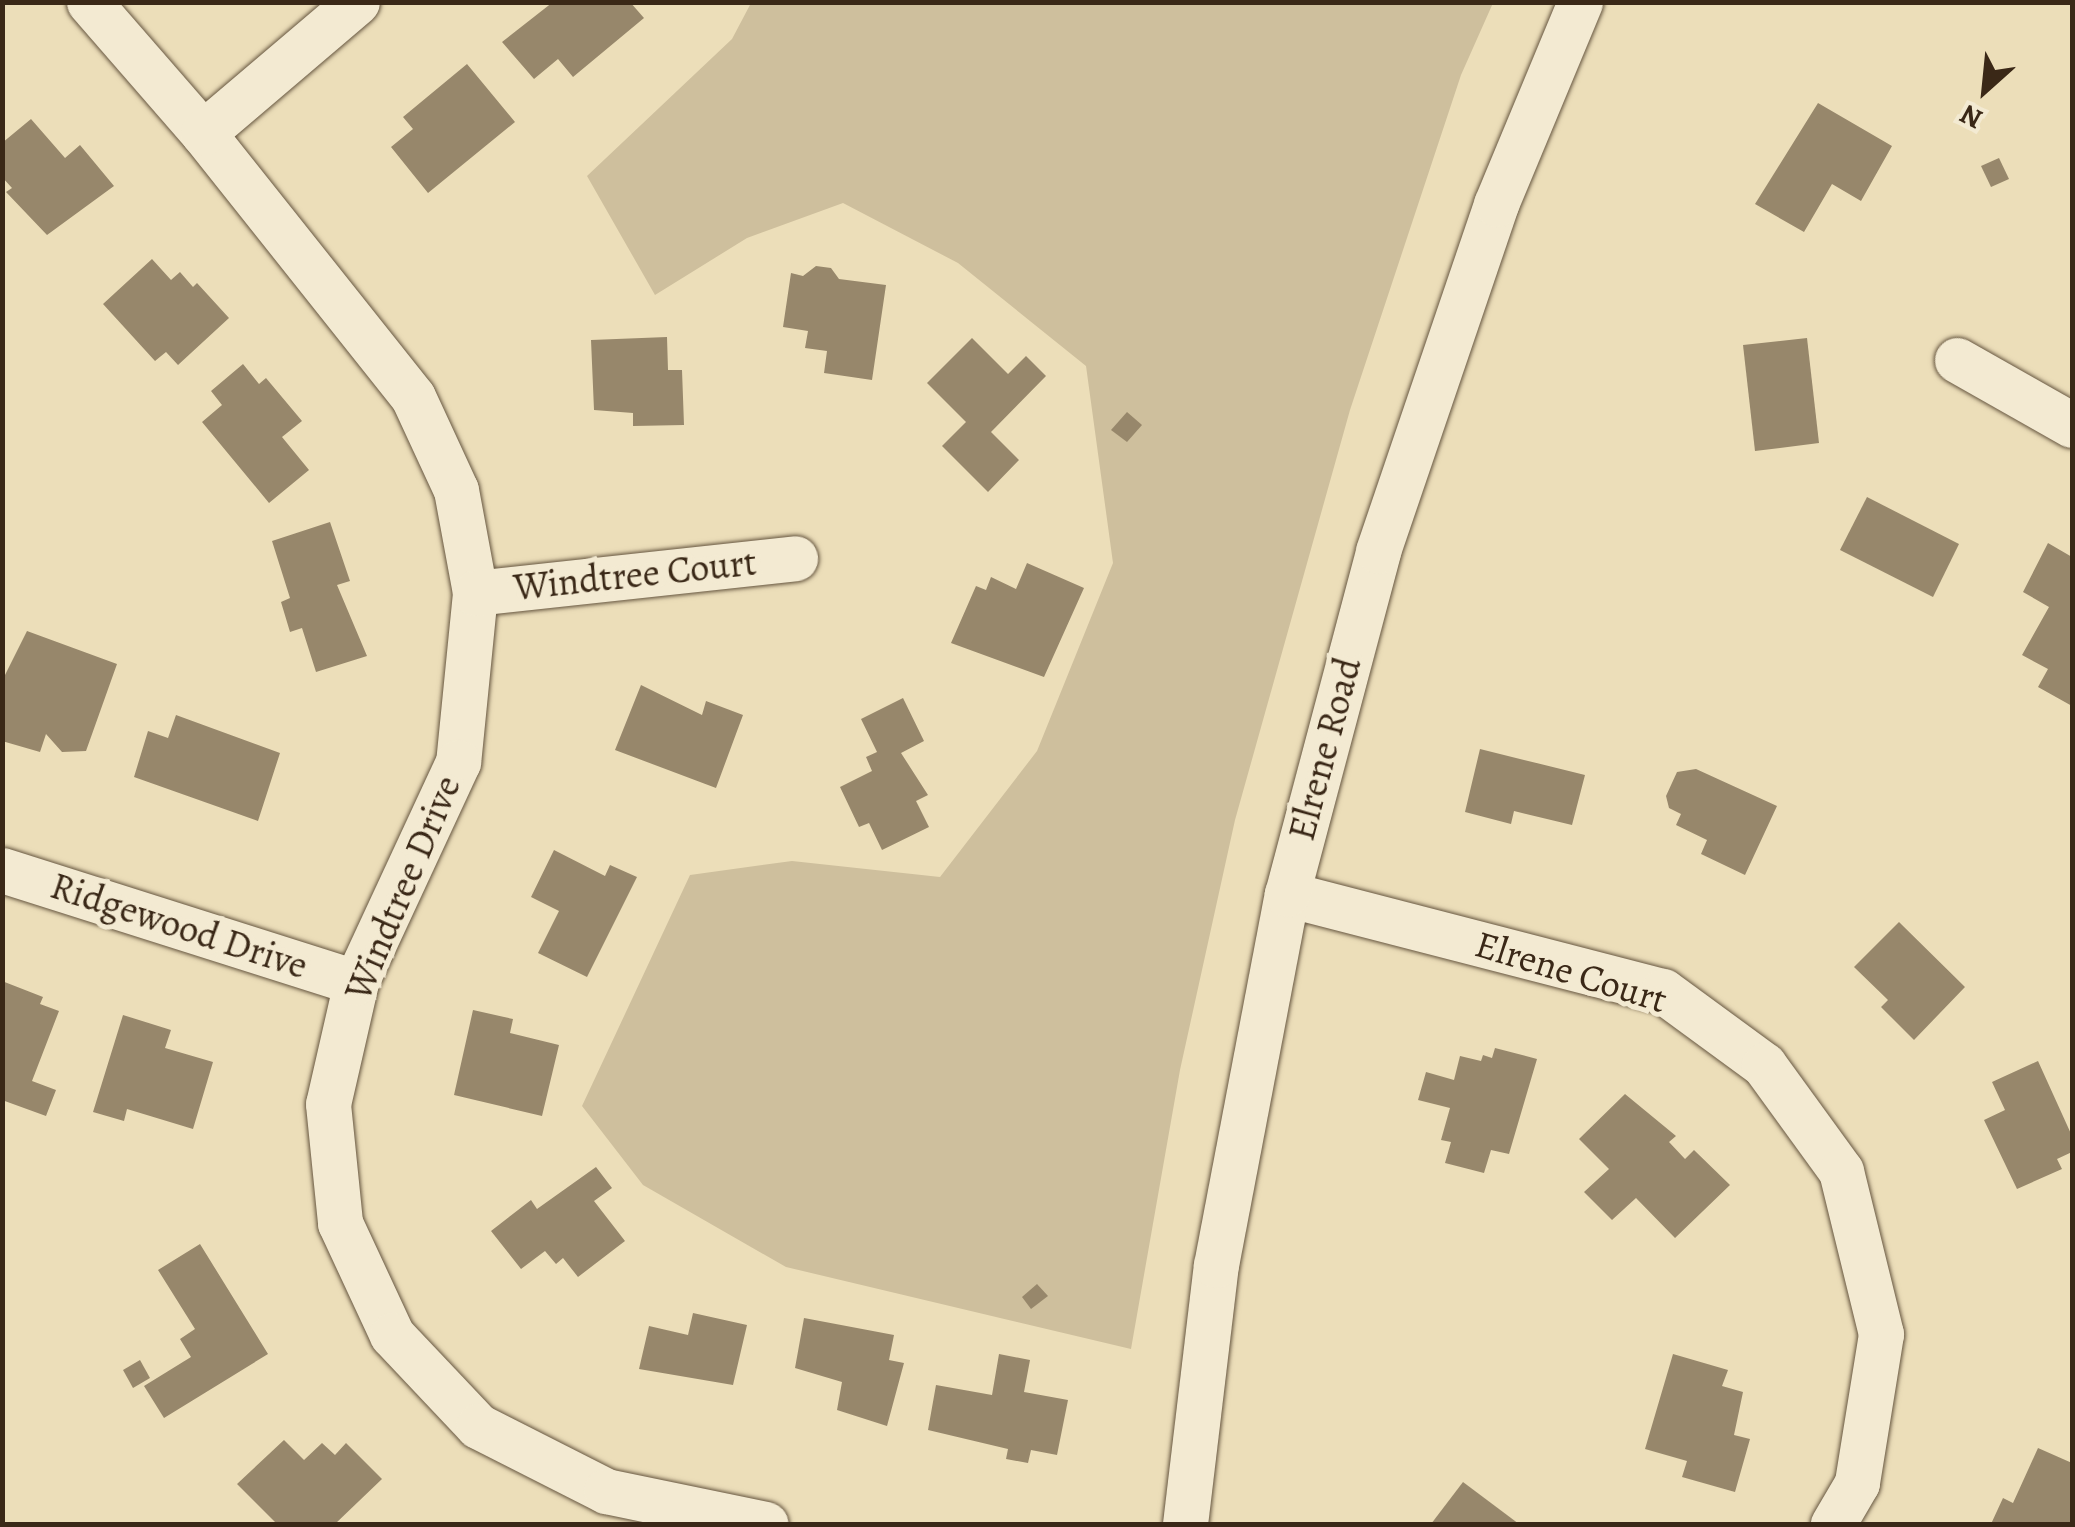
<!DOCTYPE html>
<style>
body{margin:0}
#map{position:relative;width:2075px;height:1527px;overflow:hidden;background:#ecdeb9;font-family:Alegreya,serif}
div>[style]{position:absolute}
.green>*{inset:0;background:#cebf9d}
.building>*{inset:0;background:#97876b}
.roads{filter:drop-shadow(0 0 2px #665640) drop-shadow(0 0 2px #665640)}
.minor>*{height:45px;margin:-22.5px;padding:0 22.5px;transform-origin:22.5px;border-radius:22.5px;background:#f3ead2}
span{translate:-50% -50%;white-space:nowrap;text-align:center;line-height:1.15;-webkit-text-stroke:10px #f3ead2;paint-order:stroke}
.street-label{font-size:38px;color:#3a2817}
.frame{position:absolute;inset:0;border:5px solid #3a2817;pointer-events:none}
.north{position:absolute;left:1935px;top:40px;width:100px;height:100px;-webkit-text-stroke:8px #f3ead2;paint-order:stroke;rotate:207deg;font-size:28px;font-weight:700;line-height:40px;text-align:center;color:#3a2817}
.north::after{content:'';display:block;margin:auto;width:35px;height:45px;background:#3a2817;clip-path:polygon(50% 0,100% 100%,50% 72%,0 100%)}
</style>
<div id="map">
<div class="green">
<div style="clip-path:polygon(751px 3px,1493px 3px,1461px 75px,1350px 410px,1235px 820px,1180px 1070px,1131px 1349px,786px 1267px,643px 1185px,582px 1106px,690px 875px,792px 861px,940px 877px,1037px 751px,1113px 563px,1086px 366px,958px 263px,843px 203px,747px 238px,655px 295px,587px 176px,732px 39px)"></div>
</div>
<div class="building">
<div style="clip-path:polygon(553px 2px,630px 2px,644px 18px,573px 77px,558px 59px,534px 79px,502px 42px)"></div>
<div style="clip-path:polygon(467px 64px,515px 122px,428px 193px,391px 147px,413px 129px,403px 117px)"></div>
<div style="clip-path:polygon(1818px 103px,1892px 146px,1861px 201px,1832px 184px,1804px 232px,1755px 204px)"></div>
<div style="clip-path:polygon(31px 119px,65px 158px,80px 145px,114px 186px,47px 235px,6px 192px,12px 188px,2px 177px,2px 143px)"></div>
<div style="clip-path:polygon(1999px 158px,2009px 179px,1991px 187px,1981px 166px)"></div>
<div style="clip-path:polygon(152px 259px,171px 280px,180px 272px,193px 287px,197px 283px,229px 318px,178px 365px,166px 352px,155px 361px,103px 304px)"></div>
<div style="clip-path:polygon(816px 266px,831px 268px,839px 279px,886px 285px,872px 380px,824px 373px,827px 351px,805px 348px,808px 331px,783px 327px,791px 273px,803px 276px)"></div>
<div style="clip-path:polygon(667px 337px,668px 370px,682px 370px,684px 425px,633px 426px,633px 413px,594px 410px,591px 340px)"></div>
<div style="clip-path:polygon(972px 338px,1008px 374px,1026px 356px,1046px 376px,991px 432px,1019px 460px,988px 492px,942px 446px,966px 422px,927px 383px)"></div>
<div style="clip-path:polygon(1807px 338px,1819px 443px,1755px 451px,1743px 345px)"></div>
<div style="clip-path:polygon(243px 364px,259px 384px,266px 378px,302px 421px,282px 437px,309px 470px,269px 503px,202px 422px,222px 405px,211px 391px)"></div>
<div style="clip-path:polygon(1127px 412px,1142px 425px,1127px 442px,1111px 430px)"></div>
<div style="clip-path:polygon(1867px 497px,1959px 544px,1933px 597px,1840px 550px)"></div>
<div style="clip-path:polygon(330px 522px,350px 581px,337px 585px,367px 656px,316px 672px,302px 628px,290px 632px,281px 602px,290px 598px,272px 541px)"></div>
<div style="clip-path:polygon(2048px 543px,2072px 557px,2072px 706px,2038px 687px,2048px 669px,2022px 655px,2049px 607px,2023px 592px)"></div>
<div style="clip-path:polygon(1027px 563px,1084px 588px,1044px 677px,951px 643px,976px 586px,986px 590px,991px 577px,1016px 589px)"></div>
<div style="clip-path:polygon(27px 631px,117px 664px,86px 751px,62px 752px,46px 734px,40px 752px,2px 741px,2px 681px)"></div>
<div style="clip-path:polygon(641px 685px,702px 715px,706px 701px,743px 715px,716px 788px,615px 750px)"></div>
<div style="clip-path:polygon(903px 698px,924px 741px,901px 753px,928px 795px,916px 801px,929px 827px,882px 850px,869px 823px,859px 827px,840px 787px,872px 771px,866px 757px,877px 752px,861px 719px)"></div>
<div style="clip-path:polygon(176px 715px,280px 753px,258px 821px,134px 777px,148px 731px,168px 738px)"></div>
<div style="clip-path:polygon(1480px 749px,1585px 775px,1572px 825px,1514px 811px,1511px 824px,1465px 812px)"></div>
<div style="clip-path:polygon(1696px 769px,1777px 806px,1745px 875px,1701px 854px,1707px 840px,1676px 825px,1681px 814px,1669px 808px,1666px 796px,1677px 772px)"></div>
<div style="clip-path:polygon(554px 850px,605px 876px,610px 865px,637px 877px,587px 977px,538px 953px,559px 911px,531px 897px)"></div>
<div style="clip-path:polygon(1899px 922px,1965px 987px,1914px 1040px,1881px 1007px,1888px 1000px,1854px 967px)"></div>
<div style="clip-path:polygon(2px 981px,43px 997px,40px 1004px,59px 1011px,32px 1081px,56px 1090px,46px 1116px,2px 1100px)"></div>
<div style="clip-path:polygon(473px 1010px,513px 1019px,510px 1033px,559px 1045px,542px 1116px,454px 1095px)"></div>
<div style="clip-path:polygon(123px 1015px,171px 1030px,165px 1048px,213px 1062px,193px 1129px,127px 1109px,124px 1121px,93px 1112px)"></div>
<div style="clip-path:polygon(1495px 1048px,1537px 1059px,1509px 1154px,1491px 1150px,1484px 1173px,1445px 1163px,1451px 1142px,1441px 1140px,1450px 1108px,1418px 1100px,1426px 1072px,1454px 1080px,1460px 1056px,1481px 1061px,1483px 1055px,1492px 1058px)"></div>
<div style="clip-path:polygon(2038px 1061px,2072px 1136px,2072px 1152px,2057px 1159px,2062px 1169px,2017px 1189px,1984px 1120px,2005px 1110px,1992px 1082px)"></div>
<div style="clip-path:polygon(1625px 1094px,1676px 1136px,1669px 1142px,1685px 1159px,1694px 1150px,1730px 1185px,1675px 1238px,1636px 1198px,1612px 1220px,1584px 1192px,1609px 1169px,1579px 1139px)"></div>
<div style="clip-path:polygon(596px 1167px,612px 1188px,594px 1201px,625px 1241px,578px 1277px,563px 1258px,556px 1264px,545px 1251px,521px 1269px,491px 1231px,531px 1200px,537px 1209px)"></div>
<div style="clip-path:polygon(200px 1244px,268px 1354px,164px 1418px,144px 1386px,191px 1357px,180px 1339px,195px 1329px,158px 1270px)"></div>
<div style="clip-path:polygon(1037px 1284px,1048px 1296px,1031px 1309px,1022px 1297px)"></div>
<div style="clip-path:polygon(693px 1313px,747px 1325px,733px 1385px,639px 1369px,649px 1326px,688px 1335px)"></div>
<div style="clip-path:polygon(804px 1318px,894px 1335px,889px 1360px,904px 1363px,887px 1426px,837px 1410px,842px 1382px,795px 1368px)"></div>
<div style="clip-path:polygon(999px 1354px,1030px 1360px,1024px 1392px,1068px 1400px,1057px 1455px,1031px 1450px,1028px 1463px,1006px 1459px,1008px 1449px,928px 1430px,936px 1385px,992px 1395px)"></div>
<div style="clip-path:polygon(1673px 1354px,1728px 1370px,1722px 1386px,1743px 1392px,1734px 1435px,1750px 1439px,1735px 1492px,1682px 1477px,1687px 1461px,1645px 1449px)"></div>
<div style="clip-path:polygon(140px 1360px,150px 1378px,133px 1388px,123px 1370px)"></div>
<div style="clip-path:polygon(284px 1440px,304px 1460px,322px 1443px,335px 1455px,346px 1443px,382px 1479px,335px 1524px,277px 1524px,237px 1484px)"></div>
<div style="clip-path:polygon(2038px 1448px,2072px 1463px,2072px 1524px,1991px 1524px,2003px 1498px,2013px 1503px)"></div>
<div style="clip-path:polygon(1463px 1482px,1519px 1524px,1431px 1524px)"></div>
</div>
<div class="roads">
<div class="minor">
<div style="left:89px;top:2px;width:174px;rotate:49deg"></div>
<div style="left:203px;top:133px;width:337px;rotate:51.5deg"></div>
<div style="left:413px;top:397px;width:102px;rotate:65.2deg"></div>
<div style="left:456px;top:490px;width:105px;rotate:79.5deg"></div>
<div style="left:475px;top:593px;width:170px;rotate:95.7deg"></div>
<div style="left:458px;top:762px;width:242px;rotate:114.9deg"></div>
<div style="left:356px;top:982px;width:125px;rotate:102.9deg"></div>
<div style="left:328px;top:1104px;width:120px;rotate:84.2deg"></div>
<div style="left:340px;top:1223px;width:123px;rotate:65.1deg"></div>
<div style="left:392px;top:1335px;width:125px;rotate:46.6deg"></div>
<div style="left:478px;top:1426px;width:144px;rotate:26.9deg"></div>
<div style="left:606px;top:1491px;width:163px;rotate:11.7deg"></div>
<div style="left:203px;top:133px;width:202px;rotate:-40.4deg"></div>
<div style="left:1957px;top:360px;width:132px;rotate:29.5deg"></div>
<div style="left:475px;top:593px;width:322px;rotate:-6.2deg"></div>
<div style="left:2px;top:870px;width:371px;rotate:17.6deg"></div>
<div style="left:1287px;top:894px;width:388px;rotate:14.5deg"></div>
<div style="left:1663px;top:991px;width:125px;rotate:36.2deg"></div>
<div style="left:1764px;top:1065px;width:131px;rotate:54deg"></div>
<div style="left:1841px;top:1171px;width:168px;rotate:76.2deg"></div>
<div style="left:1881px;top:1334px;width:151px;rotate:99.2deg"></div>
<div style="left:1857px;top:1483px;width:48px;rotate:120.3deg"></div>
<div style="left:1185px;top:1524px;width:261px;rotate:-83.2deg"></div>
<div style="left:1216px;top:1265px;width:378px;rotate:-79.2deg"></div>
<div style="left:1287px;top:894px;width:355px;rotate:-75.1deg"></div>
<div style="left:1378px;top:551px;width:367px;rotate:-71.2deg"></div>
<div style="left:1496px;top:204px;width:219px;rotate:-67.4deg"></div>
</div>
</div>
<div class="street-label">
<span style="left:635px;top:575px;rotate:-6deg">Windtree Court</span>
<span style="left:1325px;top:749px;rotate:-75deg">Elrene Road</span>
<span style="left:403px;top:888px;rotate:-67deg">Windtree Drive</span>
<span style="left:179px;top:926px;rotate:18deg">Ridgewood Drive</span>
<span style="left:1571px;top:972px;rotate:17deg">Elrene Court</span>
</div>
<div class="frame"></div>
<div class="north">N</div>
</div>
